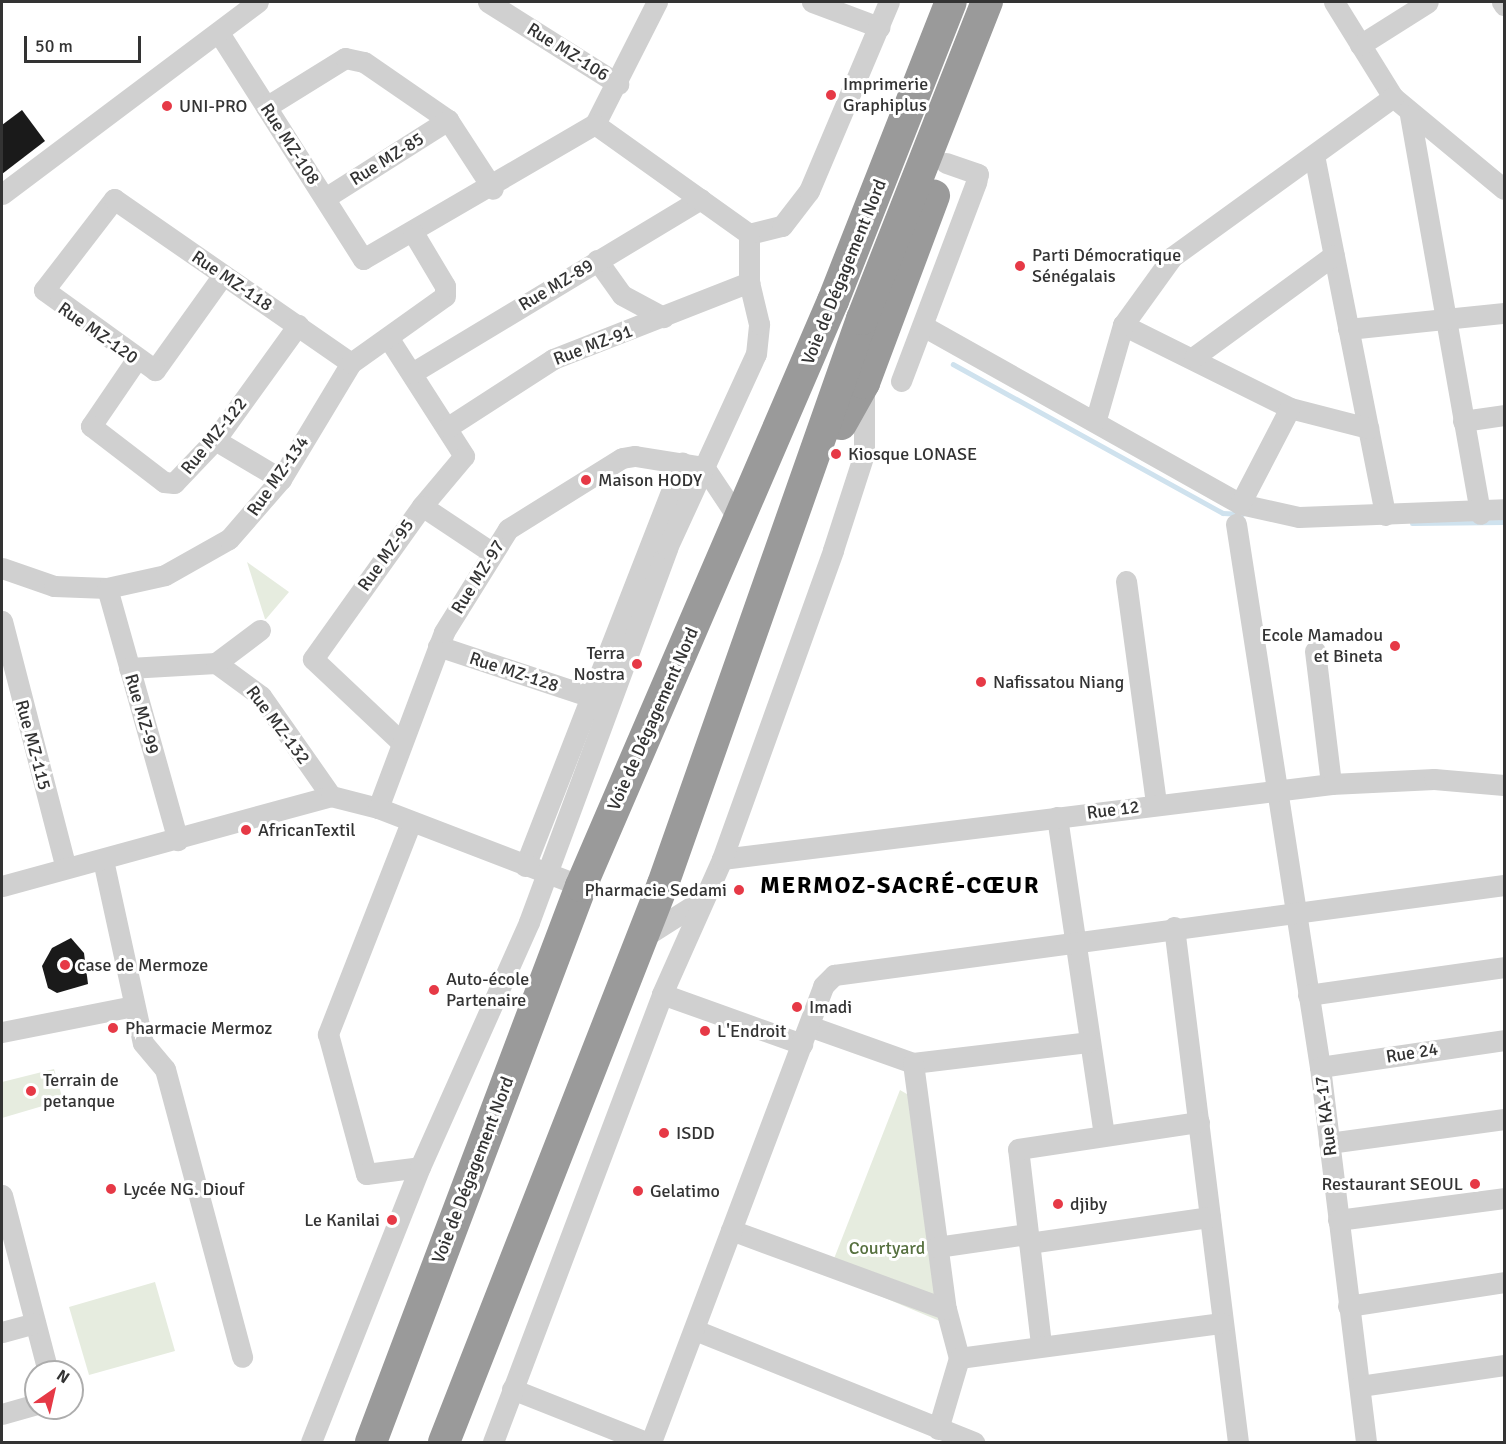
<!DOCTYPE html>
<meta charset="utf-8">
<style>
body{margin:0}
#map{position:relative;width:1506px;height:1444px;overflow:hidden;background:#fff;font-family:Signika,sans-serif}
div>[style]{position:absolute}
.green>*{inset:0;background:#e6ecdf}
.stream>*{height:4.5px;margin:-2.25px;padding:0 2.25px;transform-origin:2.25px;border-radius:2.25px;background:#cfe2ee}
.building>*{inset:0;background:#1a1a1a}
.minor>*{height:21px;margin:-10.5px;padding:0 10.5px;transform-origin:10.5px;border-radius:10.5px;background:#d0d0d0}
.highway>*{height:32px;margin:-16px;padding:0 16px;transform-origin:16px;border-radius:16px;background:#9a9a9a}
.dots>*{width:16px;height:16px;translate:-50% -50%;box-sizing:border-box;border:3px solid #fff;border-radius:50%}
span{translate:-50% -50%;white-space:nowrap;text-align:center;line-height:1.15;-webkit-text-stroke:6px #fff;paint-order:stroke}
.street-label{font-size:18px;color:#333}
.poi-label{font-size:18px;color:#333}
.left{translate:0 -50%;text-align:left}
.right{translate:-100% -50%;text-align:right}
.park-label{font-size:18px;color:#56703f}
.district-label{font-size:24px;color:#000;font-weight:700;letter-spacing:1.5px}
.frame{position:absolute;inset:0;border:3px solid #333;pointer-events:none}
.north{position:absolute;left:24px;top:1360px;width:60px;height:60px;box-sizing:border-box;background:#fff;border:2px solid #adadad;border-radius:50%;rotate:34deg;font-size:16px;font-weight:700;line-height:24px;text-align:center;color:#333}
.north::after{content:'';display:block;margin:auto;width:21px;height:27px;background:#e63946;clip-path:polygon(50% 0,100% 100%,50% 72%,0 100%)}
.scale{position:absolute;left:24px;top:36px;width:117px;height:27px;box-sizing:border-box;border:3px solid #333;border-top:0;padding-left:8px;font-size:18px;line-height:21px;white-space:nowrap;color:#333;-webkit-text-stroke:4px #fff;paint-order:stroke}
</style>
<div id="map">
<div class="green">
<div style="clip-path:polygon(247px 562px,289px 592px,266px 619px,265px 619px)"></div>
<div style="clip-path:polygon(54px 1069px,63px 1100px,2px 1118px,2px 1082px)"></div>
<div style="clip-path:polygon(900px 1090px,912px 1097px,942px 1322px,828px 1274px)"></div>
<div style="clip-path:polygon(155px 1282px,175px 1351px,89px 1375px,69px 1307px)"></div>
</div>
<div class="stream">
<div style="left:953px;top:364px;width:308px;rotate:28.9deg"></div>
<div style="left:1223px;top:513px;width:19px;rotate:3deg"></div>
<div style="left:1412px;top:523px;width:92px;rotate:-0.6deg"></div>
</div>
<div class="building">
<div style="clip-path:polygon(22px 110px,45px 141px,2px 174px,2px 125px)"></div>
<div style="clip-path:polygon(71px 938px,84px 953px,88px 984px,57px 993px,48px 988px,42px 966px,52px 948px)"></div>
</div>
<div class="minor">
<div style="left:488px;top:2px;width:154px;rotate:32.2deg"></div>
<div style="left:812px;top:2px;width:72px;rotate:20.5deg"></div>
<div style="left:1334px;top:2px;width:112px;rotate:58.2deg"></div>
<div style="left:1393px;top:97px;width:144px;rotate:39.7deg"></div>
<div style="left:1502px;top:2px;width:4px;rotate:56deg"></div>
<div style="left:219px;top:33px;width:268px;rotate:57.5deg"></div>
<div style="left:363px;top:259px;width:268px;rotate:-30.2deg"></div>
<div style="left:595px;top:124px;width:137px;rotate:-63.1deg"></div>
<div style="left:1360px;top:45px;width:80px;rotate:-32.3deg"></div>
<div style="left:266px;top:107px;width:93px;rotate:-31.8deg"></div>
<div style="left:345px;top:58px;width:19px;rotate:12deg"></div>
<div style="left:364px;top:62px;width:102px;rotate:34.6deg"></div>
<div style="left:448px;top:120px;width:82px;rotate:56.9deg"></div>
<div style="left:1410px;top:115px;width:405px;rotate:80deg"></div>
<div style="left:1314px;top:155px;width:367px;rotate:78.8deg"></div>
<div style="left:2px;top:194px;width:320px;rotate:-36.9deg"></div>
<div style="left:325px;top:198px;width:146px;rotate:-32.4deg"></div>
<div style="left:749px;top:234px;width:34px;rotate:-14deg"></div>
<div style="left:782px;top:226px;width:44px;rotate:-52.4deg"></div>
<div style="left:809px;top:191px;width:205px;rotate:-67.1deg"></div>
<div style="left:597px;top:260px;width:43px;rotate:54.5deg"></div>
<div style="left:622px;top:295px;width:47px;rotate:28.2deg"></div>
<div style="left:223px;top:275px;width:117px;rotate:125.6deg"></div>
<div style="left:155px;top:370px;width:137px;rotate:-144.2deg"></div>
<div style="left:44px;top:290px;width:115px;rotate:-52.4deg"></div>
<div style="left:114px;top:199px;width:288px;rotate:34.7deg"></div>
<div style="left:1123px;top:325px;width:186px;rotate:26.4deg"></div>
<div style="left:1290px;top:408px;width:81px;rotate:14.4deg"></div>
<div style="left:925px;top:327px;width:361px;rotate:29.3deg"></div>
<div style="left:1240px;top:504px;width:60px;rotate:12.4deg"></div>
<div style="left:1299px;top:517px;width:205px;rotate:-2.2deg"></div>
<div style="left:1348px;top:329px;width:157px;rotate:-5.9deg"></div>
<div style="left:389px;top:339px;width:139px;rotate:57.3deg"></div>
<div style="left:464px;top:456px;width:65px;rotate:130deg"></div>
<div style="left:422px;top:506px;width:188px;rotate:125.5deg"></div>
<div style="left:313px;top:659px;width:121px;rotate:43.3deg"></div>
<div style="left:1194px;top:357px;width:173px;rotate:-36.1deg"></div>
<div style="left:136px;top:360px;width:80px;rotate:124.3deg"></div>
<div style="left:91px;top:426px;width:92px;rotate:37.5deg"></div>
<div style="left:164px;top:482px;width:10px;rotate:6deg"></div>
<div style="left:174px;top:483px;width:59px;rotate:-46.4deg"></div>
<div style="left:215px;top:440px;width:142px;rotate:-54.2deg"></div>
<div style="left:412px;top:373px;width:337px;rotate:-31.1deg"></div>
<div style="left:901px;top:381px;width:213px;rotate:-69.3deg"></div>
<div style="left:976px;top:182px;width:8px;rotate:-76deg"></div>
<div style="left:978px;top:174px;width:34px;rotate:-161deg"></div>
<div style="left:1096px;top:419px;width:98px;rotate:-74deg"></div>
<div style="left:1123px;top:325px;width:84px;rotate:-54.2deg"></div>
<div style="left:1172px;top:257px;width:273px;rotate:-35.9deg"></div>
<div style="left:1463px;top:421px;width:41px;rotate:-8.3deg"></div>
<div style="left:448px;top:427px;width:125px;rotate:-32.9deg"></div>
<div style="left:553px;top:359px;width:211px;rotate:-21.4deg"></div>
<div style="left:215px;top:440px;width:77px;rotate:30.6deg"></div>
<div style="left:1240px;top:504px;width:108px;rotate:-62.5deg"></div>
<div style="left:422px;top:506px;width:83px;rotate:33.7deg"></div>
<div style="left:1236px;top:524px;width:549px;rotate:81.21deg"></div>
<div style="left:1320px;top:1067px;width:378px;rotate:83deg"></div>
<div style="left:2px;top:568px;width:55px;rotate:19.1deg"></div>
<div style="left:54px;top:586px;width:53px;rotate:2.2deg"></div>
<div style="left:107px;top:588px;width:59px;rotate:-12.6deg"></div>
<div style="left:165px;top:575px;width:73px;rotate:-29.4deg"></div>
<div style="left:229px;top:539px;width:79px;rotate:-49.1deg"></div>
<div style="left:281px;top:479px;width:135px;rotate:-58.9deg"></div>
<div style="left:351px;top:363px;width:115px;rotate:-35.5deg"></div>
<div style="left:445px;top:296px;width:10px;rotate:-90deg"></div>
<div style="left:445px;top:286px;width:61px;rotate:-120.8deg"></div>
<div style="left:1126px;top:581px;width:225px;rotate:82.3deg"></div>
<div style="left:107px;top:588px;width:262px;rotate:74.3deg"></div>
<div style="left:2px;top:621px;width:255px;rotate:75.5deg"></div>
<div style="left:438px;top:646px;width:161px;rotate:18.4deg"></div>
<div style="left:1315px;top:651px;width:134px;rotate:83.1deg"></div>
<div style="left:216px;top:663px;width:56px;rotate:36.3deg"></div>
<div style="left:261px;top:696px;width:122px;rotate:55deg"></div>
<div style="left:129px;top:668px;width:87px;rotate:-3.3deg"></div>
<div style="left:216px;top:663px;width:55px;rotate:-36.9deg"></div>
<div style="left:378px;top:808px;width:188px;rotate:-69.4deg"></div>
<div style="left:444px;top:632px;width:121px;rotate:-58.1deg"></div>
<div style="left:508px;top:529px;width:134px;rotate:-31.9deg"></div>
<div style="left:622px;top:458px;width:13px;rotate:-9deg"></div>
<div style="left:635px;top:456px;width:70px;rotate:9.1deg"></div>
<div style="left:704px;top:467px;width:50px;rotate:56.3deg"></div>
<div style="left:1057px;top:817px;width:322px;rotate:81.6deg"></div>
<div style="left:411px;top:822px;width:228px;rotate:111.4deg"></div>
<div style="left:328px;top:1034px;width:145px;rotate:74.8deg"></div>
<div style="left:366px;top:1174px;width:54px;rotate:-7.4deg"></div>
<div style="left:722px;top:859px;width:614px;rotate:-7.02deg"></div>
<div style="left:1331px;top:784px;width:103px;rotate:-2.8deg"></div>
<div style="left:1434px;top:779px;width:70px;rotate:4.9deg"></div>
<div style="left:103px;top:860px;width:187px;rotate:77.7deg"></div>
<div style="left:143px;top:1043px;width:34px;rotate:50deg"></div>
<div style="left:165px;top:1069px;width:298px;rotate:75deg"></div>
<div style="left:525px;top:866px;width:433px;rotate:-68.7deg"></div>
<div style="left:2px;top:886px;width:341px;rotate:-15.3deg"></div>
<div style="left:331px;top:796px;width:49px;rotate:14.3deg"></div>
<div style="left:378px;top:808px;width:217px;rotate:21deg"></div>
<div style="left:1174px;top:927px;width:519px;rotate:82.92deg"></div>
<div style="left:642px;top:938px;width:67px;rotate:-32.3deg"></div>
<div style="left:662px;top:994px;width:149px;rotate:19.7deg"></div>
<div style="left:1308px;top:995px;width:198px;rotate:-8.1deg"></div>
<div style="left:809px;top:1026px;width:110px;rotate:19.6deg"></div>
<div style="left:913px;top:1063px;width:176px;rotate:-6.8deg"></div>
<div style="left:2px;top:1032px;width:134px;rotate:-11.2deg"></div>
<div style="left:913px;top:1063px;width:248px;rotate:82.4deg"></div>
<div style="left:946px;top:1309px;width:51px;rotate:75.1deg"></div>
<div style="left:1320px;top:1067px;width:186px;rotate:-8.3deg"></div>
<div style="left:1329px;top:1143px;width:177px;rotate:-7.8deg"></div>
<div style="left:2px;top:1195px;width:183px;rotate:75.4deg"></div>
<div style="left:1338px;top:1220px;width:167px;rotate:-7.5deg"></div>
<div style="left:731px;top:1230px;width:229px;rotate:20.2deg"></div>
<div style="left:1029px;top:1243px;width:183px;rotate:-8.2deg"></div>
<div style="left:937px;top:1247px;width:91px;rotate:-8.2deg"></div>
<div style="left:1348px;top:1306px;width:158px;rotate:-8.7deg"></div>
<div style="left:695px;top:1330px;width:301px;rotate:21.9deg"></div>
<div style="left:2px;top:1332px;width:34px;rotate:-15deg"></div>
<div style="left:1041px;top:1344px;width:196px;rotate:-96.7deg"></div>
<div style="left:1018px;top:1149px;width:183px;rotate:-8.5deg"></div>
<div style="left:1360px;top:1386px;width:146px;rotate:-8.3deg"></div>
<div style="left:512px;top:1389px;width:144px;rotate:21.6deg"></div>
<div style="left:2px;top:1414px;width:35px;rotate:-16deg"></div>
<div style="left:938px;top:1429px;width:74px;rotate:-73.5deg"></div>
<div style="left:959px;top:1358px;width:265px;rotate:-7.6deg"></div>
<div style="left:311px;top:1442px;width:296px;rotate:-68.4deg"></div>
<div style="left:420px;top:1167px;width:268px;rotate:-66deg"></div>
<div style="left:529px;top:922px;width:399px;rotate:-69.7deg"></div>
<div style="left:667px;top:548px;width:213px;rotate:-65.4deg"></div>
<div style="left:756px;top:354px;width:30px;rotate:-84deg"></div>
<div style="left:759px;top:324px;width:43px;rotate:-103.4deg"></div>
<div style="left:749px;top:282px;width:48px;rotate:-90deg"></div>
<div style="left:749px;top:234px;width:189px;rotate:-144.5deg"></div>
<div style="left:493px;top:1442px;width:479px;rotate:-69.3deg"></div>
<div style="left:662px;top:994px;width:148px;rotate:-66deg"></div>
<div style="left:722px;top:859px;width:328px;rotate:-70.2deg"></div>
<div style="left:833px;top:550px;width:101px;rotate:-72.1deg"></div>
<div style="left:864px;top:454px;width:68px;rotate:-90deg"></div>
<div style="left:651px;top:1442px;width:487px;rotate:-69.3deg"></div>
<div style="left:823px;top:986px;width:16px;rotate:-45deg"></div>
<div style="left:834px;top:975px;width:676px;rotate:-7.65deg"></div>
</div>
<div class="highway">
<div style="left:841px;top:424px;width:47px;rotate:-60.7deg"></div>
<div style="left:864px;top:383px;width:200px;rotate:-69.5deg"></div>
<div style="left:371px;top:1442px;width:594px;rotate:-69.31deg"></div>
<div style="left:581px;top:886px;width:637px;rotate:-66.7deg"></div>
<div style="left:833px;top:301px;width:321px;rotate:-68.5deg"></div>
<div style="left:444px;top:1442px;width:599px;rotate:-68.57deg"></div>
<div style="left:663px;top:884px;width:599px;rotate:-70.6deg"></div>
<div style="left:862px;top:319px;width:341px;rotate:-68.5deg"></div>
</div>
<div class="dots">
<div style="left:831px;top:95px;background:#e63946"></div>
<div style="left:167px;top:106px;background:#e63946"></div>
<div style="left:1020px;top:266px;background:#e63946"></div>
<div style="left:836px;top:454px;background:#e63946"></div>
<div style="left:586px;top:480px;background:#e63946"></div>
<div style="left:1395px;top:646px;background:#e63946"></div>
<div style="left:637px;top:664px;background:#e63946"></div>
<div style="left:981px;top:682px;background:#e63946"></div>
<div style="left:246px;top:830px;background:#e63946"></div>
<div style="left:739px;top:890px;background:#e63946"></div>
<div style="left:65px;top:965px;background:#e63946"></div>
<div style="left:434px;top:990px;background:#e63946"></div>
<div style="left:797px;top:1007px;background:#e63946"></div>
<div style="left:113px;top:1028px;background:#e63946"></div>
<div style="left:705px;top:1031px;background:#e63946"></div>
<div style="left:31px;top:1091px;background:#e63946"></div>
<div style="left:664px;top:1133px;background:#e63946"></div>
<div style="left:1475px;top:1184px;background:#e63946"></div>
<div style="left:111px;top:1189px;background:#e63946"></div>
<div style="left:638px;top:1191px;background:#e63946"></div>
<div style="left:1058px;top:1204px;background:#e63946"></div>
<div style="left:392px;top:1220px;background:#e63946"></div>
</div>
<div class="street-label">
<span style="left:568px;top:52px;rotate:32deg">Rue MZ-106</span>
<span style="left:290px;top:144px;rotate:57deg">Rue MZ-108</span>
<span style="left:387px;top:159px;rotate:-32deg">Rue MZ-85</span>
<span style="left:844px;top:272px;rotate:-68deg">Voie de Dégagement Nord</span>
<span style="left:232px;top:281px;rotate:34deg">Rue MZ-118</span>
<span style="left:556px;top:285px;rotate:-31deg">Rue MZ-89</span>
<span style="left:98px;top:333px;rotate:35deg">Rue MZ-120</span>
<span style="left:593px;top:345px;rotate:-21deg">Rue MZ-91</span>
<span style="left:214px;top:436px;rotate:-51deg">Rue MZ-122</span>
<span style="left:278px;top:476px;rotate:-55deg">Rue MZ-134</span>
<span style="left:386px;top:555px;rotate:-55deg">Rue MZ-95</span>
<span style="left:478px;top:577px;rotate:-58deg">Rue MZ-97</span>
<span style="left:514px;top:672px;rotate:18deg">Rue MZ-128</span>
<span style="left:142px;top:714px;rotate:74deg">Rue MZ-99</span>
<span style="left:653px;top:719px;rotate:-66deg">Voie de Dégagement Nord</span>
<span style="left:278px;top:725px;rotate:53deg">Rue MZ-132</span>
<span style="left:33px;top:745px;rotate:75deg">Rue MZ-115</span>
<span style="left:1113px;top:810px;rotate:-7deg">Rue 12</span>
<span style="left:1412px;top:1053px;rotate:-9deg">Rue 24</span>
<span style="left:1326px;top:1116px;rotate:-97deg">Rue KA-17</span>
<span style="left:473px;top:1170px;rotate:-69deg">Voie de Dégagement Nord</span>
</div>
<div class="poi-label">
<span class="left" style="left:843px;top:95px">Imprimerie<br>Graphiplus</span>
<span class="left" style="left:179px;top:106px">UNI-PRO</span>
<span class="left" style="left:1032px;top:266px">Parti Démocratique<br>Sénégalais</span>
<span class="left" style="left:848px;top:454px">Kiosque LONASE</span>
<span class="left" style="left:598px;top:480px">Maison HODY</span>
<span class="right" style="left:1383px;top:646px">Ecole Mamadou<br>et Bineta</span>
<span class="right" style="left:625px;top:664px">Terra<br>Nostra</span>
<span class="left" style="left:993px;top:682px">Nafissatou Niang</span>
<span class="left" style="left:258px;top:830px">AfricanTextil</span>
<span class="right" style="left:727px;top:890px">Pharmacie Sedami</span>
<span class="left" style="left:77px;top:965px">case de Mermoze</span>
<span class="left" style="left:446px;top:990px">Auto-école<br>Partenaire</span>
<span class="left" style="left:809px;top:1007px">Imadi</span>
<span class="left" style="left:125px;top:1028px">Pharmacie Mermoz</span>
<span class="left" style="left:717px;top:1031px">L'Endroit</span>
<span class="left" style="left:43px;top:1091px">Terrain de<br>petanque</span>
<span class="left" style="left:676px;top:1133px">ISDD</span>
<span class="right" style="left:1463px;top:1184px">Restaurant SEOUL</span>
<span class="left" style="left:123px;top:1189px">Lycée NG. Diouf</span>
<span class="left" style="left:650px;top:1191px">Gelatimo</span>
<span class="left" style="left:1070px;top:1204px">djiby</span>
<span class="right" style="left:380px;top:1220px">Le Kanilai</span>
</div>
<div class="park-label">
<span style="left:887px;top:1248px">Courtyard</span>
</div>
<div class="district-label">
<span style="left:900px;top:886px">MERMOZ-SACRÉ-CŒUR</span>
</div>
<div class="frame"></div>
<div class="north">N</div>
<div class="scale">50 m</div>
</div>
